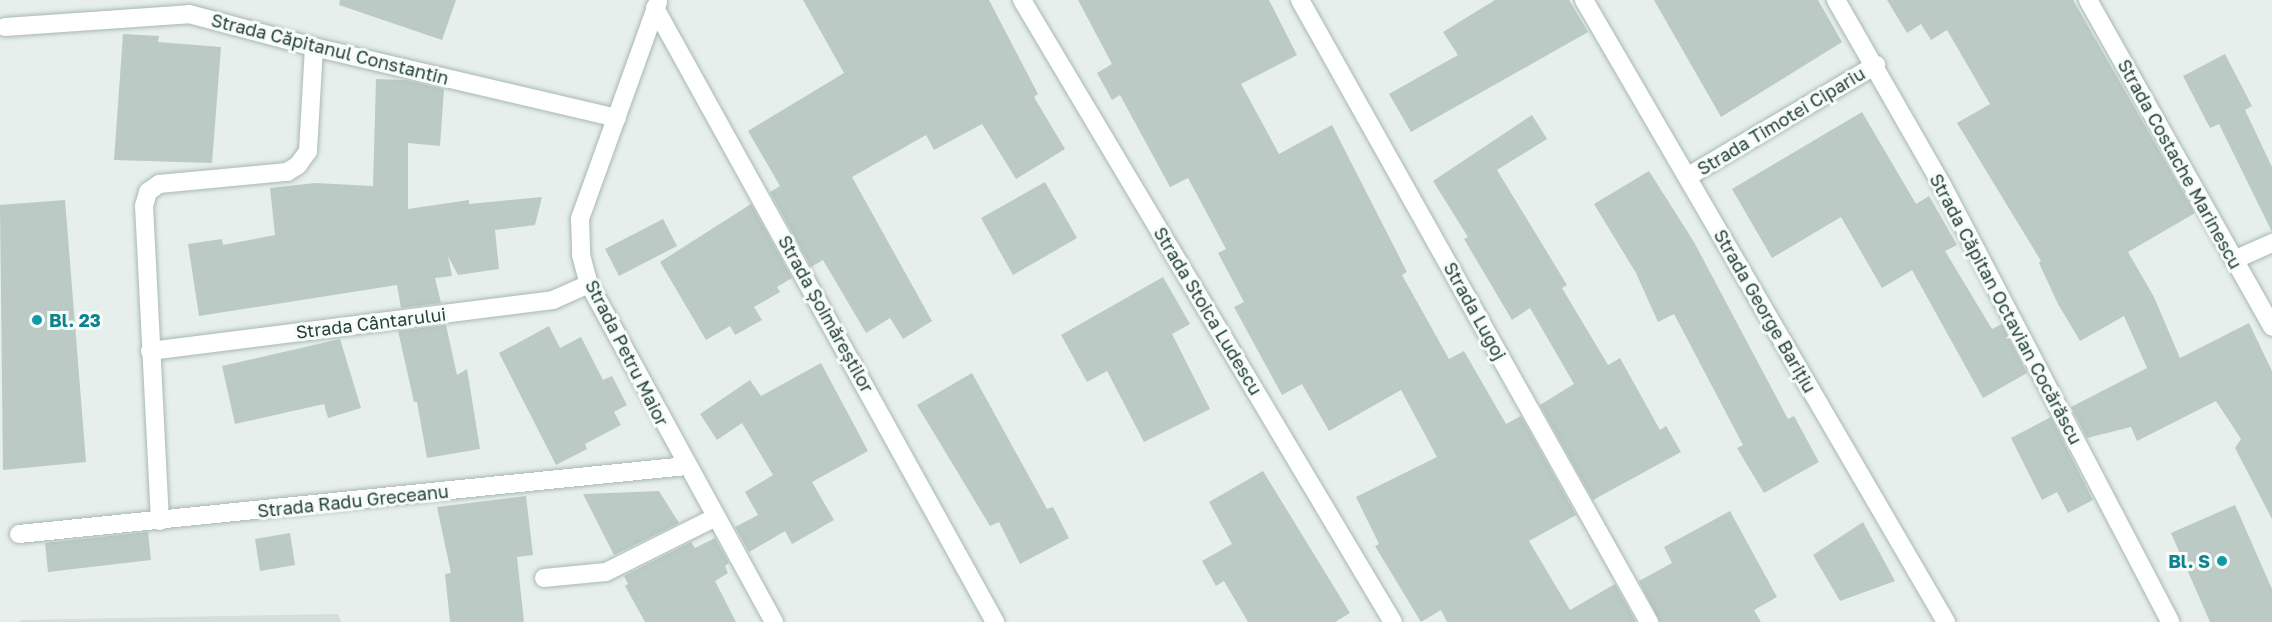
<!DOCTYPE html>
<meta charset="utf-8">
<style>
body{margin:0}
#map{position:relative;width:2272px;height:622px;overflow:hidden;background:#e6efeb;font-family:"Golos Text",sans-serif}
div>[style]{position:absolute}
.built>*{inset:0;background:#d4dfda}
.building>*{inset:0;background:#bbcac4}
.roads{filter:drop-shadow(0 0 2px #a8b8b2) drop-shadow(0 0 2px #a8b8b2)}
.minor>*{height:18px;margin:-9px;padding:0 9px;transform-origin:9px;border-radius:9px;background:#fff}
.dots>*{width:16px;height:16px;translate:-50% -50%;box-sizing:border-box;border:3px solid #f7fbf9;border-radius:50%}
span{translate:-50% -50%;white-space:nowrap;text-align:center;line-height:1.15;-webkit-text-stroke:6px #f7fbf9;paint-order:stroke}
.street-label{font-size:18px;color:#24423a}
.culture-label{font-size:18px;color:#0d838f;font-weight:700}
.left{translate:0 -50%;text-align:left}
.right{translate:-100% -50%;text-align:right}
</style>
<div id="map">
<div class="built">
<div style="clip-path:polygon(338px 614px,341px 622px,20px 622px,20px 620px)"></div>
</div>
<div class="building">
<div style="clip-path:polygon(340px 0,456px 0,442px 40px,339px 5px)"></div>
<div style="clip-path:polygon(803px 0,989px 0,1038px 94px,1034px 97px,1065px 149px,1016px 179px,982px 124px,934px 150px,926px 135px,852px 177px,932px 321px,903px 339px,890px 318px,866px 333px,823px 260px,811px 267px,770px 192px,780px 186px,748px 131px,844px 73px)"></div>
<div style="clip-path:polygon(1078px 0,1269px 0,1297px 55px,1241px 84px,1279px 154px,1332px 125px,1407px 272px,1402px 275px,1449px 359px,1464px 351px,1506px 424px,1521px 416px,1576px 515px,1529px 541px,1570px 610px,1615px 584px,1636px 622px,1447px 622px,1441px 610px,1421px 622px,1375px 546px,1379px 544px,1356px 497px,1437px 457px,1401px 390px,1329px 431px,1302px 384px,1282px 395px,1234px 307px,1244px 302px,1218px 253px,1226px 249px,1188px 178px,1170px 187px,1120px 95px,1112px 100px,1097px 73px,1112px 64px)"></div>
<div style="clip-path:polygon(1495px 0,1569px 0,1588px 32px,1411px 132px,1389px 94px,1458px 55px,1443px 32px)"></div>
<div style="clip-path:polygon(1654px 0,1818px 0,1842px 42px,1721px 117px)"></div>
<div style="clip-path:polygon(1887px 0,2073px 0,2195px 213px,2128px 252px,2154px 297px,2180px 358px,2249px 323px,2272px 371px,2272px 519px,2235px 448px,2241px 439px,2216px 401px,2137px 441px,2131px 427px,2087px 438px,2071px 407px,2147px 368px,2124px 316px,2080px 341px,2058px 304px,2039px 263px,2041px 261px,1957px 123px,1990px 104px,1947px 30px,1931px 40px,1921px 24px,1907px 33px)"></div>
<div style="clip-path:polygon(123px 34px,159px 36px,158px 42px,221px 47px,212px 163px,114px 160px)"></div>
<div style="clip-path:polygon(2225px 54px,2252px 106px,2245px 110px,2272px 167px,2272px 232px,2219px 124px,2210px 128px,2183px 76px)"></div>
<div style="clip-path:polygon(376px 79px,406px 80px,444px 89px,440px 146px,408px 143px,408px 209px,469px 200px,469px 204px,542px 197px,535px 225px,495px 230px,499px 269px,458px 275px,448px 256px,452px 276px,435px 278px,441px 303px,401px 308px,397px 285px,199px 316px,188px 244px,222px 239px,223px 245px,275px 235px,270px 188px,315px 183px,373px 186px)"></div>
<div style="clip-path:polygon(1862px 112px,1916px 204px,1929px 196px,1957px 245px,1945px 251px,1992px 329px,2002px 324px,2027px 373px,1983px 398px,1912px 270px,1882px 288px,1841px 217px,1772px 258px,1732px 189px)"></div>
<div style="clip-path:polygon(1532px 115px,1547px 139px,1497px 170px,1567px 285px,1562px 288px,1608px 365px,1620px 358px,1660px 430px,1666px 426px,1681px 452px,1593px 500px,1540px 405px,1574px 384px,1530px 308px,1512px 320px,1464px 239px,1468px 237px,1433px 181px)"></div>
<div style="clip-path:polygon(1649px 171px,1694px 242px,1788px 419px,1794px 416px,1819px 462px,1764px 493px,1737px 448px,1743px 445px,1674px 314px,1658px 322px,1636px 273px,1594px 204px)"></div>
<div style="clip-path:polygon(1045px 182px,1077px 238px,1013px 275px,981px 218px)"></div>
<div style="clip-path:polygon(65px 200px,86px 462px,3px 470px,0 205px)"></div>
<div style="clip-path:polygon(751px 204px,792px 278px,777px 287px,780px 292px,754px 307px,762px 320px,735px 335px,730px 326px,706px 340px,660px 262px)"></div>
<div style="clip-path:polygon(663px 219px,677px 246px,619px 276px,605px 249px)"></div>
<div style="clip-path:polygon(1163px 277px,1190px 324px,1172px 334px,1210px 409px,1144px 442px,1107px 371px,1087px 382px,1061px 335px)"></div>
<div style="clip-path:polygon(446px 325px,457px 375px,467px 369px,480px 449px,427px 458px,417px 402px,414px 402px,398px 331px)"></div>
<div style="clip-path:polygon(549px 326px,560px 348px,581px 337px,603px 380px,612px 376px,627px 405px,614px 412px,621px 425px,585px 444px,587px 449px,556px 465px,499px 353px)"></div>
<div style="clip-path:polygon(340px 339px,361px 408px,328px 418px,324px 404px,235px 424px,222px 366px)"></div>
<div style="clip-path:polygon(821px 363px,868px 451px,812px 482px,834px 520px,792px 544px,785px 531px,749px 552px,735px 527px,758px 515px,745px 492px,773px 475px,742px 423px,717px 440px,700px 414px,750px 380px,761px 396px)"></div>
<div style="clip-path:polygon(972px 373px,1047px 509px,1053px 507px,1069px 538px,1020px 564px,999px 522px,990px 526px,917px 405px)"></div>
<div style="clip-path:polygon(2051px 417px,2093px 500px,2068px 513px,2057px 492px,2042px 500px,2011px 438px)"></div>
<div style="clip-path:polygon(1263px 471px,1350px 613px,1335px 622px,1248px 622px,1224px 581px,1216px 586px,1202px 561px,1232px 544px,1209px 502px)"></div>
<div style="clip-path:polygon(659px 491px,679px 523px,614px 555px,583px 494px)"></div>
<div style="clip-path:polygon(526px 496px,533px 555px,517px 557px,524px 622px,450px 622px,445px 574px,451px 573px,437px 507px)"></div>
<div style="clip-path:polygon(2235px 505px,2272px 589px,2272px 622px,2210px 622px,2171px 533px)"></div>
<div style="clip-path:polygon(1730px 511px,1777px 597px,1754px 610px,1761px 622px,1660px 622px,1639px 581px,1672px 563px,1664px 547px)"></div>
<div style="clip-path:polygon(1863px 522px,1895px 581px,1840px 601px,1813px 555px)"></div>
<div style="clip-path:polygon(148px 532px,151px 560px,48px 572px,45px 543px)"></div>
<div style="clip-path:polygon(290px 533px,295px 565px,260px 571px,255px 539px)"></div>
<div style="clip-path:polygon(715px 538px,729px 563px,725px 566px,728px 573px,715px 581px,736px 622px,645px 622px,625px 586px,628px 584px,624px 576px,691px 542px,695px 548px)"></div>
</div>
<div class="roads">
<div class="minor">
<div style="left:1022px;top:0;width:724px;rotate:59.19deg"></div>
<div style="left:1300px;top:0;width:713px;rotate:60.7deg"></div>
<div style="left:1584px;top:0;width:720px;rotate:59.8deg"></div>
<div style="left:1836px;top:0;width:213px;rotate:60.2deg"></div>
<div style="left:1942px;top:185px;width:493px;rotate:62.4deg"></div>
<div style="left:2088px;top:0;width:375px;rotate:60.6deg"></div>
<div style="left:658px;top:2px;width:231px;rotate:109.8deg"></div>
<div style="left:580px;top:219px;width:36px;rotate:88deg"></div>
<div style="left:581px;top:255px;width:30px;rotate:75deg"></div>
<div style="left:589px;top:284px;width:385px;rotate:61.3deg"></div>
<div style="left:655px;top:8px;width:702px;rotate:61.02deg"></div>
<div style="left:5px;top:27px;width:184px;rotate:-4deg"></div>
<div style="left:189px;top:14px;width:129px;rotate:14.8deg"></div>
<div style="left:314px;top:47px;width:311px;rotate:13.2deg"></div>
<div style="left:1687px;top:177px;width:220px;rotate:-30.7deg"></div>
<div style="left:2234px;top:260px;width:42px;rotate:-24.1deg"></div>
<div style="left:150px;top:351px;width:406px;rotate:-7.2deg"></div>
<div style="left:553px;top:300px;width:39px;rotate:-24deg"></div>
<div style="left:160px;top:521px;width:315px;rotate:-92.9deg"></div>
<div style="left:144px;top:206px;width:15px;rotate:-74deg"></div>
<div style="left:148px;top:192px;width:14px;rotate:-36deg"></div>
<div style="left:159px;top:184px;width:129px;rotate:-5.4deg"></div>
<div style="left:287px;top:172px;width:13px;rotate:-32deg"></div>
<div style="left:298px;top:165px;width:17px;rotate:-54deg"></div>
<div style="left:308px;top:151px;width:104px;rotate:-86.7deg"></div>
<div style="left:19px;top:534px;width:670px;rotate:-5.82deg"></div>
<div style="left:544px;top:578px;width:62px;rotate:-5.5deg"></div>
<div style="left:606px;top:572px;width:123px;rotate:-26.6deg"></div>
</div>
</div>
<div class="dots">
<div style="left:37px;top:320px;background:#0f9aa8"></div>
<div style="left:2222px;top:561px;background:#0f9aa8"></div>
</div>
<div class="street-label">
<span style="left:330px;top:49px;rotate:14deg">Strada Căpitanul Constantin</span>
<span style="left:1781px;top:121px;rotate:-31deg">Strada Timotei Cipariu</span>
<span style="left:2180px;top:164px;rotate:61deg">Strada Costache Marinescu</span>
<span style="left:2006px;top:309px;rotate:62deg">Strada Căpitan Octavian Cocărăscu</span>
<span style="left:1208px;top:311px;rotate:59deg">Strada Stoica Ludescu</span>
<span style="left:1475px;top:311px;rotate:61deg">Strada Lugoj</span>
<span style="left:1765px;top:311px;rotate:60deg">Strada George Barițiu</span>
<span style="left:826px;top:314px;rotate:61deg">Strada Șoimăreștilor</span>
<span style="left:371px;top:323px;rotate:-7deg">Strada Cântarului</span>
<span style="left:627px;top:353px;rotate:63deg">Strada Petru Maior</span>
<span style="left:353px;top:501px;rotate:-6deg">Strada Radu Greceanu</span>
</div>
<div class="culture-label">
<span class="left" style="left:49px;top:320px">Bl. 23</span>
<span class="right" style="left:2210px;top:561px">Bl. S</span>
</div>
</div>
